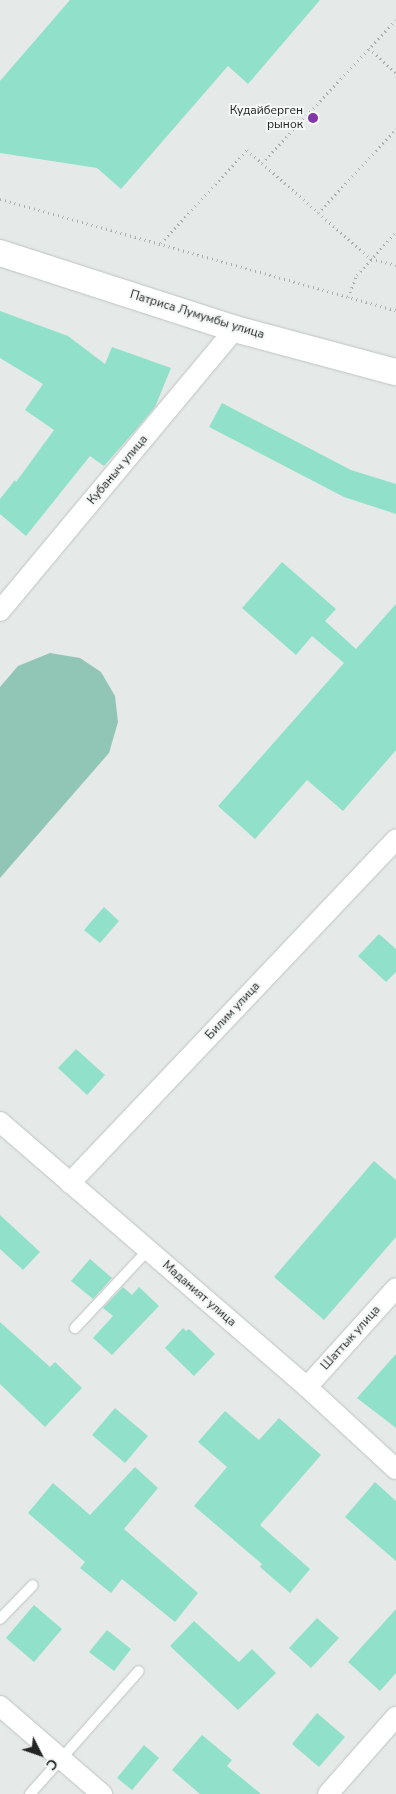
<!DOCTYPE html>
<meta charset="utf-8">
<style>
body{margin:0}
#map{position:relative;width:396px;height:1794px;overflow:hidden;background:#e5eae8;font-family:"Nunito Sans",sans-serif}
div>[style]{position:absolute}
.green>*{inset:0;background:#91c5b6}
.building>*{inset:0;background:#91e0c9}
.path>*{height:3px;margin-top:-1.5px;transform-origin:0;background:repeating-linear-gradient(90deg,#aaaeac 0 1px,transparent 0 5px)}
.roads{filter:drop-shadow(0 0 1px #bec2c0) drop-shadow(0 0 1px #bec2c0)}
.service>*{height:10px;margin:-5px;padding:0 5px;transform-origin:5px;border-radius:5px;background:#fff}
.minor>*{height:20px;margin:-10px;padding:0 10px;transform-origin:10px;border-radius:10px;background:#fff}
.tertiary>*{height:26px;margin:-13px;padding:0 13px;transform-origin:13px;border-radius:13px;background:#fff}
.dots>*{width:14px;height:14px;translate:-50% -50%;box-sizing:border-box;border:2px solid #f3f7f5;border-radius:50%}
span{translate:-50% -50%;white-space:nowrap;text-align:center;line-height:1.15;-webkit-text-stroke:4px #f3f7f5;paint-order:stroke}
.poi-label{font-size:12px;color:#232424}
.right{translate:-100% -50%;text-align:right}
.street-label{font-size:12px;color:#232424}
.north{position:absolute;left:15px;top:1729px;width:50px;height:50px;-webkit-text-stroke:4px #f3f7f5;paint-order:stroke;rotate:131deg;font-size:14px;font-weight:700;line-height:20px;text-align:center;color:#232424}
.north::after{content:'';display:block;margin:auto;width:18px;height:22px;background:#232424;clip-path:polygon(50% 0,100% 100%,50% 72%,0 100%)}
</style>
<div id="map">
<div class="green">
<div style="clip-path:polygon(50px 653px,80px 658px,101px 672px,115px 696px,118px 722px,109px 753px,0 878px,0 687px,18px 666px)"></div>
</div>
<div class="building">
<div style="clip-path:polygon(70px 0,320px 0,248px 84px,228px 66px,121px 189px,97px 168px,0 153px,0 81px)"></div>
<div style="clip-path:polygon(0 311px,68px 336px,105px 364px,112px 347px,171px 368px,155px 407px,133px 433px,104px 466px,90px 456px,26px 536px,0 514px,0 499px,15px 480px,16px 482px,54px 430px,25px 410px,43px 384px,0 358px)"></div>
<div style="clip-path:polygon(222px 403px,351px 470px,396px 484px,396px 514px,344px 497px,209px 427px)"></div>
<div style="clip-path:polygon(282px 562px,336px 609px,325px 621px,356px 649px,396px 604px,396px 750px,343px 811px,307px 780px,255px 839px,218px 806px,344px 663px,312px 636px,296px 655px,242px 608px)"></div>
<div style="clip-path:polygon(104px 907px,119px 921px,100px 943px,84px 930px)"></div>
<div style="clip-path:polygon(379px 934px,396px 949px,396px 972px,386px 982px,358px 956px)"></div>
<div style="clip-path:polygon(76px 1049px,105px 1075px,87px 1095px,58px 1068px)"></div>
<div style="clip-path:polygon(374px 1161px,396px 1180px,396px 1237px,324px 1320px,274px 1277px)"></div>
<div style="clip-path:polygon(0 1215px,40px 1252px,23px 1270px,0 1249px)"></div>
<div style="clip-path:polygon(90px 1259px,112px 1278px,93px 1299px,71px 1281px)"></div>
<div style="clip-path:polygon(123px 1287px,132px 1295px,139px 1287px,159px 1306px,112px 1355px,93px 1338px,113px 1316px,103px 1308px)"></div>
<div style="clip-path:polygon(0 1322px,50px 1367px,55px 1362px,82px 1388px,45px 1427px,0 1384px)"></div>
<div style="clip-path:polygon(183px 1328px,186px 1331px,189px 1329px,215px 1354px,194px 1376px,165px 1348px)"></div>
<div style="clip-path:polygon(396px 1354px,396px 1428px,357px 1398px)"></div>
<div style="clip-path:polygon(115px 1408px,148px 1436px,125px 1463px,92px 1435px)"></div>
<div style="clip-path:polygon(225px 1411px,259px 1440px,279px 1418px,321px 1455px,260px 1525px,310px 1569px,290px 1593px,260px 1567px,262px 1564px,194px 1506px,227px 1467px,198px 1442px)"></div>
<div style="clip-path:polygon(135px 1467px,158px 1488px,124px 1529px,198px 1593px,175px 1622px,122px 1579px,111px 1593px,80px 1568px,85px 1562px,28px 1513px,53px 1483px,90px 1515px)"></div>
<div style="clip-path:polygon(375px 1482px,396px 1501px,396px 1561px,345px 1517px)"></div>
<div style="clip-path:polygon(34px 1605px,62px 1629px,34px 1662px,6px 1638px)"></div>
<div style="clip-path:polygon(396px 1609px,396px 1673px,380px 1691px,348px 1662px)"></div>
<div style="clip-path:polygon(317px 1618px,339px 1638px,311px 1668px,289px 1648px)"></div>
<div style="clip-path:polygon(194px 1621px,239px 1662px,252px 1649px,276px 1673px,238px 1710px,170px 1646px)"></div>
<div style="clip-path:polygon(107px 1630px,131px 1649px,114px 1671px,89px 1652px)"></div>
<div style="clip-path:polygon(317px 1713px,345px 1737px,319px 1767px,292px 1744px)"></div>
<div style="clip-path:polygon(202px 1735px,232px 1760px,227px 1766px,261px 1794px,200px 1794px,172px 1770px)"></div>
<div style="clip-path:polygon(144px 1745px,159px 1758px,132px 1790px,117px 1778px)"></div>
</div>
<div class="path">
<div style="left:369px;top:48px;width:37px;rotate:43deg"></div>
<div style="left:262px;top:163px;width:145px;rotate:41.4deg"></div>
<div style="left:371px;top:259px;width:26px;rotate:13deg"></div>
<div style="left:0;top:199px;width:411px;rotate:15.7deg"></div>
<div style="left:318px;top:213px;width:115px;rotate:-47.1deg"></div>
<div style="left:161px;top:243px;width:127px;rotate:-47.2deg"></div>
<div style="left:247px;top:150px;width:20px;rotate:41deg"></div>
<div style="left:262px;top:163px;width:196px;rotate:-46.9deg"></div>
<div style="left:348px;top:297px;width:24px;rotate:-68deg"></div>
<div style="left:357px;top:275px;width:58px;rotate:-47.8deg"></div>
</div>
<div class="roads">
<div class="service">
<div style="left:75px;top:1328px;width:107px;rotate:-46.9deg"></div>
<div style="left:0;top:1619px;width:47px;rotate:-45.9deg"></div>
<div style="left:30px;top:1794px;width:164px;rotate:-48.5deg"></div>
</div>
<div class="minor">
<div style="left:0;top:611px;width:367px;rotate:-50.2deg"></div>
<div style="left:0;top:1122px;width:406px;rotate:40.8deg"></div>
<div style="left:307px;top:1387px;width:121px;rotate:42.7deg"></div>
<div style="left:70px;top:1183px;width:474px;rotate:-46.5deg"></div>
<div style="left:307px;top:1387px;width:133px;rotate:-48deg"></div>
<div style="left:0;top:1706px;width:135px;rotate:40.8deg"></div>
<div style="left:328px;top:1794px;width:103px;rotate:-48.6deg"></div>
</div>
<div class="tertiary">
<div style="left:0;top:253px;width:247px;rotate:17.9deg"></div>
<div style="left:235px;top:329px;width:167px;rotate:15deg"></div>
</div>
</div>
<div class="dots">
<div style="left:313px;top:118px;background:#8435a6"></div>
</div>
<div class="poi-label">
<span class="right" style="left:303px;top:118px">Кудайберген<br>рынок</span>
</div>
<div class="street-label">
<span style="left:197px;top:315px;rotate:17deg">Патриса Лумумбы улица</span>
<span style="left:118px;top:470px;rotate:-50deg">Кубаныч улица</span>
<span style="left:233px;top:1011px;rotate:-47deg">Билим улица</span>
<span style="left:199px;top:1294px;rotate:41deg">Маданият улица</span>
<span style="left:351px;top:1338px;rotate:-48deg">Шаттык улица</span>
</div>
<div class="north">С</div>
</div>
